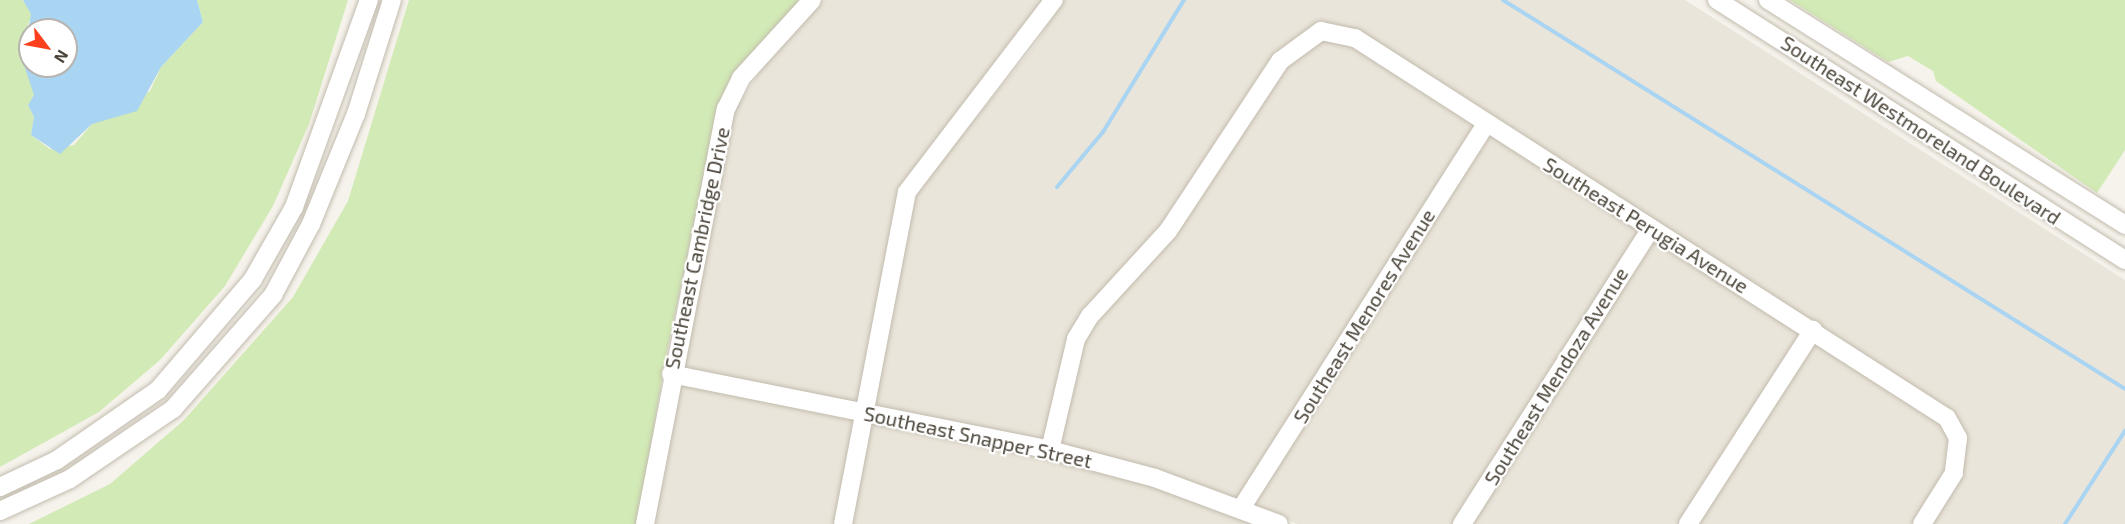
<!DOCTYPE html>
<style>
body{margin:0}
#map{position:relative;width:2125px;height:524px;overflow:hidden;background:#f6f3ec;font-family:"Exo 2",sans-serif}
div>[style]{position:absolute}
.residential>*{inset:0;background:#eae5da}
.green>*{inset:0;background:#d2eab5}
.water>*{inset:0;background:#a9d4f2}
.stream>*{height:4px;margin:-2px;padding:0 2px;transform-origin:2px;border-radius:2px;background:#a9d4f2}
.roads{filter:drop-shadow(0 0 2px #c2bbae) drop-shadow(0 0 2px #c2bbae)}
.minor>*{height:18px;margin:-9px;padding:0 9px;transform-origin:9px;border-radius:9px;background:#fff}
span{translate:-50% -50%;white-space:nowrap;text-align:center;line-height:1.15;-webkit-text-stroke:4.5px #fff;paint-order:stroke}
.street-label{font-size:20px;color:#4b4439}
.north{position:absolute;left:18px;top:18px;width:60px;height:60px;box-sizing:border-box;background:#fff;border:2px solid #b7b4b0;border-radius:50%;rotate:122deg;font-size:16px;font-weight:700;line-height:24px;text-align:center;color:#4b4439}
.north::after{content:'';display:block;margin:auto;width:21px;height:27px;background:#fc3f1d;clip-path:polygon(50% 0,100% 100%,50% 72%,0 100%)}
</style>
<div id="map">
<div class="residential">
<div style="clip-path:polygon(823px 0,1044px 0,900px 188px,857px 403px,680px 368px,734px 112px,771px 54px)"></div>
<div style="clip-path:polygon(1063px 0,1685px 0,2125px 280px,2125px 524px,1931px 524px,1968px 442px,1952px 412px,1490px 118px,1323px 21px,1274px 55px,1161px 226px,1083px 312px,1044px 441px,872px 406px,914px 195px,1035px 45px)"></div>
<div style="clip-path:polygon(1323px 39px,1353px 45px,1475px 125px,1238px 499px,1059px 445px,1083px 342px,1096px 320px,1174px 235px,1286px 66px)"></div>
<div style="clip-path:polygon(1489px 134px,1640px 230px,1453px 524px,1297px 524px,1253px 505px)"></div>
<div style="clip-path:polygon(1653px 238px,1802px 332px,1678px 524px,1472px 524px)"></div>
<div style="clip-path:polygon(1816px 340px,1941px 422px,1950px 439px,1947px 470px,1912px 524px,1697px 524px)"></div>
<div style="clip-path:polygon(677px 382px,854px 417px,835px 524px,653px 524px)"></div>
<div style="clip-path:polygon(869px 420px,1048px 457px,1153px 485px,1262px 524px,851px 524px)"></div>
</div>
<div class="green">
<div style="clip-path:polygon(0 0,23px 0,32px 14px,27px 28px,34px 96px,28px 105px,34px 117px,31px 135px,50px 149px,74px 145px,92px 124px,150px 91px,161px 67px,203px 22px,197px 0,348px 0,309px 124px,273px 206px,225px 286px,160px 360px,99px 412px,0 467px)"></div>
<div style="clip-path:polygon(409px 0,801px 0,735px 73px,719px 106px,664px 366px,638px 524px,29px 524px,110px 484px,184px 420px,293px 297px,348px 201px)"></div>
<div style="clip-path:polygon(1790px 0,2125px 0,2125px 150px,2097px 193px,1936px 81px,1933px 71px,1908px 56px,1888px 62px)"></div>
</div>
<div class="water">
<div style="clip-path:polygon(evenodd,23px 0,197px 0,203px 22px,161px 67px,137px 111px,92px 124px,60px 154px,31px 135px,34px 117px,28px 105px,34px 95px,23px 62px,31px 14px,23px 0,30px 30px,66px 30px,66px 66px,30px 66px,30px 30px)"></div>
</div>
<div class="stream">
<div style="left:1503px;top:0;width:734px;rotate:32.02deg"></div>
<div style="left:1057px;top:187px;width:72px;rotate:-50.1deg"></div>
<div style="left:1103px;top:132px;width:155px;rotate:-58.5deg"></div>
<div style="left:2065px;top:524px;width:111px;rotate:-57.2deg"></div>
</div>
<div class="roads">
<div class="minor">
<div style="left:1717px;top:0;width:484px;rotate:32.5deg"></div>
<div style="left:1768px;top:0;width:422px;rotate:32.2deg"></div>
<div style="left:671px;top:374px;width:387px;rotate:11.3deg"></div>
<div style="left:1050px;top:450px;width:109px;rotate:14.9deg"></div>
<div style="left:1155px;top:478px;width:132px;rotate:20.4deg"></div>
<div style="left:1050px;top:450px;width:114px;rotate:-76.8deg"></div>
<div style="left:1076px;top:339px;width:27px;rotate:-59deg"></div>
<div style="left:1090px;top:316px;width:115px;rotate:-47.5deg"></div>
<div style="left:1168px;top:231px;width:204px;rotate:-56.6deg"></div>
<div style="left:1280px;top:61px;width:51px;rotate:-36.2deg"></div>
<div style="left:1321px;top:31px;width:35px;rotate:12deg"></div>
<div style="left:1355px;top:38px;width:703px;rotate:32.7deg"></div>
<div style="left:1947px;top:418px;width:23px;rotate:61deg"></div>
<div style="left:1958px;top:438px;width:35px;rotate:97deg"></div>
<div style="left:1954px;top:473px;width:60px;rotate:122.1deg"></div>
<div style="left:0;top:487px;width:63px;rotate:-25.3deg"></div>
<div style="left:57px;top:460px;width:123px;rotate:-34.7deg"></div>
<div style="left:158px;top:390px;width:146px;rotate:-49.4deg"></div>
<div style="left:253px;top:279px;width:83px;rotate:-60.3deg"></div>
<div style="left:294px;top:207px;width:220px;rotate:-70.1deg"></div>
<div style="left:1242px;top:507px;width:454px;rotate:-57.5deg"></div>
<div style="left:0;top:511px;width:77px;rotate:-24.6deg"></div>
<div style="left:70px;top:479px;width:125px;rotate:-34.2deg"></div>
<div style="left:173px;top:409px;width:152px;rotate:-48.7deg"></div>
<div style="left:273px;top:295px;width:81px;rotate:-61.8deg"></div>
<div style="left:311px;top:224px;width:119px;rotate:-67.8deg"></div>
<div style="left:356px;top:114px;width:120px;rotate:-72.5deg"></div>
<div style="left:645px;top:524px;width:423px;rotate:-79deg"></div>
<div style="left:726px;top:109px;width:34px;rotate:-64deg"></div>
<div style="left:741px;top:78px;width:105px;rotate:-47.7deg"></div>
<div style="left:843px;top:524px;width:338px;rotate:-79.1deg"></div>
<div style="left:907px;top:192px;width:242px;rotate:-52.6deg"></div>
<div style="left:1462px;top:524px;width:351px;rotate:-57.4deg"></div>
<div style="left:1688px;top:524px;width:231px;rotate:-57.2deg"></div>
</div>
</div>
<div class="street-label">
<span style="left:1921px;top:130px;rotate:33deg">Southeast Westmoreland Boulevard</span>
<span style="left:1646px;top:225px;rotate:32deg">Southeast Perugia Avenue</span>
<span style="left:697px;top:248px;rotate:-78deg">Southeast Cambridge Drive</span>
<span style="left:1364px;top:316px;rotate:-58deg">Southeast Menores Avenue</span>
<span style="left:1556px;top:376px;rotate:-58deg">Southeast Mendoza Avenue</span>
<span style="left:978px;top:437px;rotate:12deg">Southeast Snapper Street</span>
</div>
<div class="north">N</div>
</div>
